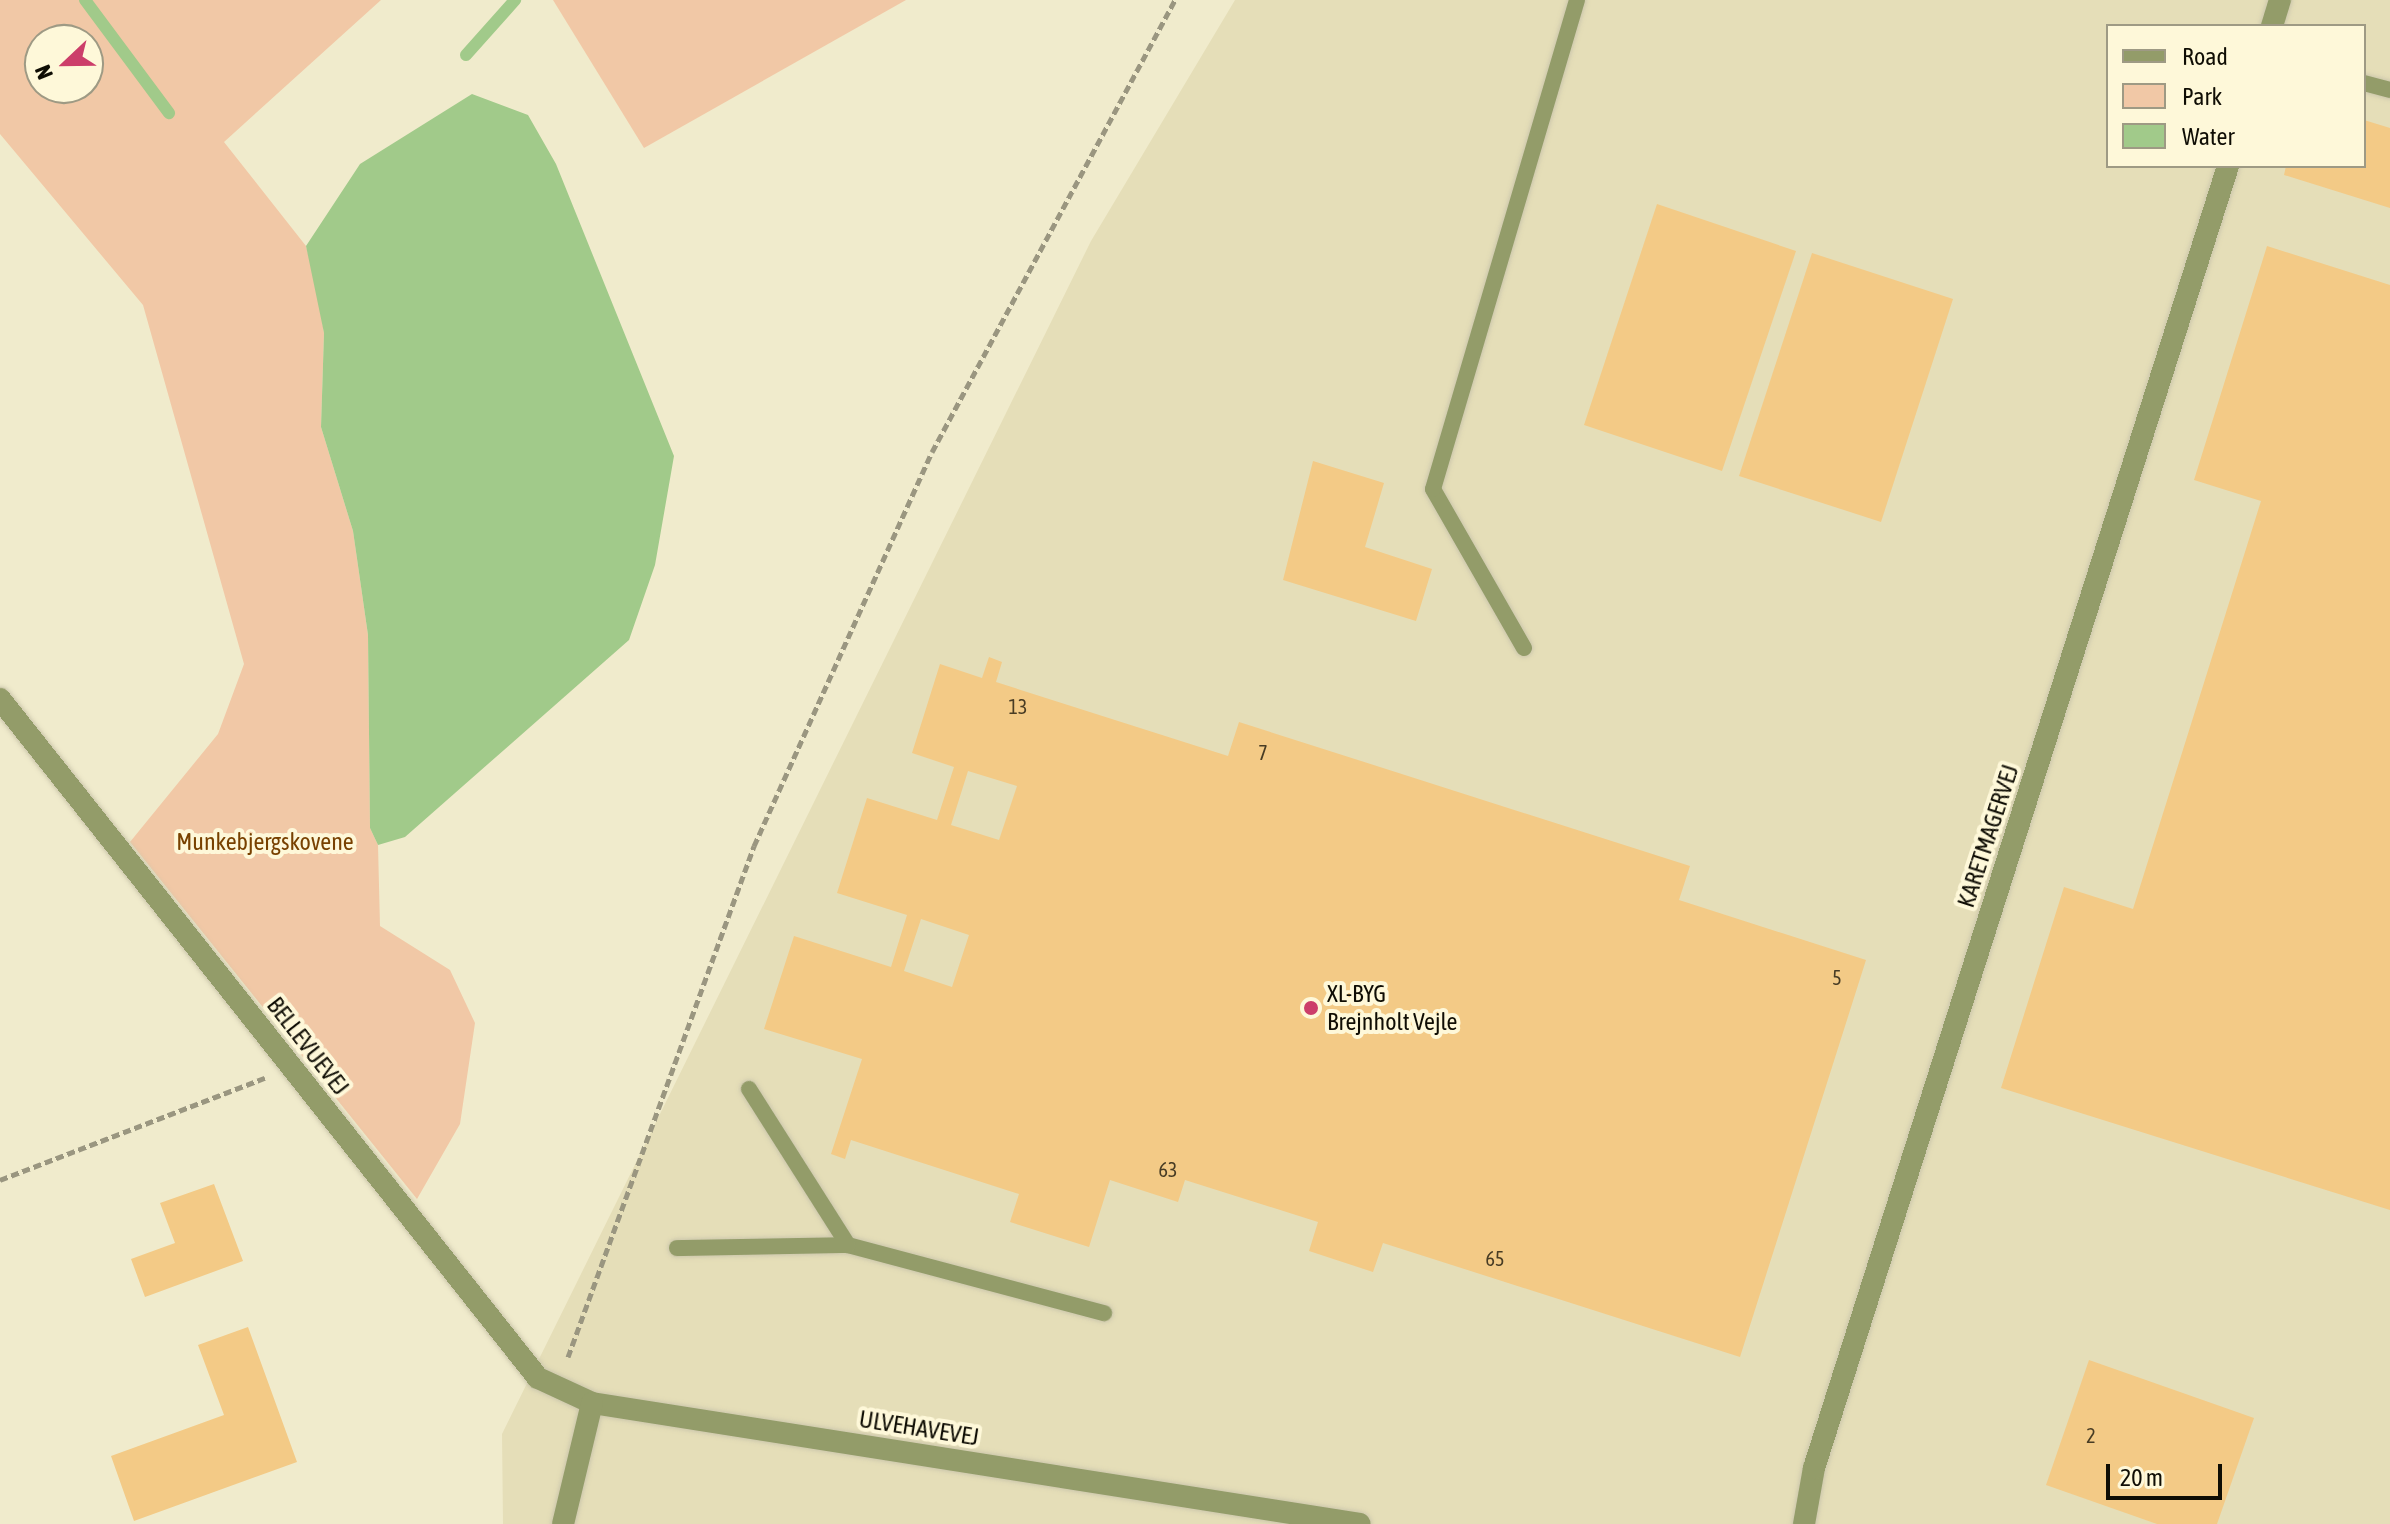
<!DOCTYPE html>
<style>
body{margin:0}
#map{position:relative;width:2390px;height:1524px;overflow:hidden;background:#f0ebcc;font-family:"Asap Condensed",sans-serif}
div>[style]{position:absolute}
.built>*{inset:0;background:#e5deb8}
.green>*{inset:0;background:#f1c8a6}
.water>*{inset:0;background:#a1ca8a}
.stream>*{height:12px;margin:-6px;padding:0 6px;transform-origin:6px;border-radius:6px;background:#a1ca8a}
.building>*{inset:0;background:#f3ca86}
.path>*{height:5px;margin-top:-2.5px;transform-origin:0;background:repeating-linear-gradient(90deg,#9a9680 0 8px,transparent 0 12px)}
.roads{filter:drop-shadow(0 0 2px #ccc7ac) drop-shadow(0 0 2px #ccc7ac)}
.service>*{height:16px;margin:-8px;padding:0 8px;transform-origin:8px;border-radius:8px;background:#939c69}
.minor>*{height:22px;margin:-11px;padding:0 11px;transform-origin:11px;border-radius:11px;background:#939c69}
.dots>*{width:22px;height:22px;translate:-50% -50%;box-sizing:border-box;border:4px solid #fef8d9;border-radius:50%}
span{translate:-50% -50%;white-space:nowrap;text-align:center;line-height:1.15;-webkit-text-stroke:8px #fef8d9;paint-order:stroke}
.number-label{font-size:20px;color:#483c24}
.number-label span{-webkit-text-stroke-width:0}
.street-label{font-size:24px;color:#0f0d04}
.park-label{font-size:24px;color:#784100}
.poi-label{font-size:24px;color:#0f0d04}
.left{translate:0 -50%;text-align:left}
.legend{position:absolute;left:2106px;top:24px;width:260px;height:144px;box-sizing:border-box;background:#fef8d9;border:2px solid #9e9a84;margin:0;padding:10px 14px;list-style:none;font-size:24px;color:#0f0d04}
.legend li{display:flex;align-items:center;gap:16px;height:40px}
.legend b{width:40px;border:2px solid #9e9a84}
.north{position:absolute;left:24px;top:24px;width:80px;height:80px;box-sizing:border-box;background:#fef8d9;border:2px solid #9e9a84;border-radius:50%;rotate:248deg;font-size:22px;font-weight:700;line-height:32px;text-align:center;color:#0f0d04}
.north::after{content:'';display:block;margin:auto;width:28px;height:36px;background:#cc3e6a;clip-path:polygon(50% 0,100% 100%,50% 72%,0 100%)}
.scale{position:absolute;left:2106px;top:1464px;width:116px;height:36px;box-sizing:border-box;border:4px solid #0f0d04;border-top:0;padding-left:10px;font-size:24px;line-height:28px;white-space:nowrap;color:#0f0d04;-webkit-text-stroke:6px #fef8d9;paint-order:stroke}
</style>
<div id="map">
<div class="built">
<div style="clip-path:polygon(evenodd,1235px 0,2390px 0,2390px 1524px,503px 1524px,502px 1434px,1091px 241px,1235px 0,2108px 26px,2364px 26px,2364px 166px,2108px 166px,2108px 26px)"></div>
</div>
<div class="green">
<div style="clip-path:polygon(evenodd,0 0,381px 0,224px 142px,306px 246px,317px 288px,324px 333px,321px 427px,353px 531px,368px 635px,370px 828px,378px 845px,380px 926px,450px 970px,475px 1023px,460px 1124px,417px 1199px,130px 842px,218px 734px,244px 664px,143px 305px,0 134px,0 0,40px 40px,88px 40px,88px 88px,40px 88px,40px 40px)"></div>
<div style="clip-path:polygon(553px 0,906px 0,644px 148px)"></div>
</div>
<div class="water">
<div style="clip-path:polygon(472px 94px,528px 115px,556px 164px,674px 456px,655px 565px,629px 640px,405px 837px,378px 845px,370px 828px,368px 635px,353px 531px,321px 427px,324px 333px,306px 246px,360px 164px)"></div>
</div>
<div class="stream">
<div style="left:85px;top:0;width:141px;rotate:53.4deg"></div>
<div style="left:466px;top:55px;width:74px;rotate:-48.3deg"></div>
</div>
<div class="building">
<div style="clip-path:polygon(2364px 120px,2390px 128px,2390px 208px,2284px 175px,2286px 166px,2364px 166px)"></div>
<div style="clip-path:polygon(1657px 204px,1796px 251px,1722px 471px,1584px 425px)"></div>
<div style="clip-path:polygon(2267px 246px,2390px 285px,2390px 1210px,2001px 1088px,2064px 887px,2133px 909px,2261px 501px,2194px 480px)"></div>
<div style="clip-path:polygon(1812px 253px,1953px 299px,1881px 522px,1739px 476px)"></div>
<div style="clip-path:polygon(1313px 461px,1384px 483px,1365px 547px,1432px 569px,1416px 621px,1283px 580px)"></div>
<div style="clip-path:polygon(evenodd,989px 657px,1002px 662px,996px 682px,1228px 756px,1239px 722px,1690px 866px,1679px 900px,1866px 960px,1740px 1357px,1383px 1243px,1373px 1272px,1309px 1251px,1318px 1222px,1185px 1180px,1178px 1202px,1110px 1180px,1089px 1247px,1010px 1222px,1019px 1194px,851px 1140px,845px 1159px,831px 1154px,862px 1059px,764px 1029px,794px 936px,891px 967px,907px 915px,837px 893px,867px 798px,937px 820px,954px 767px,912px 753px,940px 664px,982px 678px,989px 657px,968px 771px,1017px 786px,999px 840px,951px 825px,968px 771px,989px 657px,921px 919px,969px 935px,952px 987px,904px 971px,921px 919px)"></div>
<div style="clip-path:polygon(214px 1184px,243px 1261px,145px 1297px,131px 1259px,175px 1243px,160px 1203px)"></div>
<div style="clip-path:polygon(248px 1327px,297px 1462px,134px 1521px,111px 1456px,224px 1415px,198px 1345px)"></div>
<div style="clip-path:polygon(2089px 1360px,2254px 1418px,2217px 1524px,2157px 1524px,2046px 1485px)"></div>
</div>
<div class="path">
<div style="left:0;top:1180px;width:284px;rotate:-21.1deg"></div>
<div style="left:568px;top:1357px;width:544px;rotate:-70deg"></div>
<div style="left:754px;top:846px;width:432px;rotate:-65.7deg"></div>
<div style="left:932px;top:452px;width:513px;rotate:-61.74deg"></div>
</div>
<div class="roads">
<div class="service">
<div style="left:2364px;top:83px;width:27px;rotate:15deg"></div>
<div style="left:1524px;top:648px;width:183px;rotate:-119.8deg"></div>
<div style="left:1433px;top:489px;width:510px;rotate:-73.59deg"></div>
<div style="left:749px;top:1089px;width:185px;rotate:57.6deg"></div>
<div style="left:848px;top:1245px;width:265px;rotate:14.9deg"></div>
<div style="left:677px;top:1248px;width:171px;rotate:-1deg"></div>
</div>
<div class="minor">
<div style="left:2272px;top:26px;width:27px;rotate:-73deg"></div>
<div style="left:0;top:699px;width:866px;rotate:51.61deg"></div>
<div style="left:538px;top:1378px;width:60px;rotate:24.8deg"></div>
<div style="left:592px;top:1403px;width:777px;rotate:8.95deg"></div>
<div style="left:563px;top:1524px;width:124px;rotate:-76.5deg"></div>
<div style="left:1804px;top:1524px;width:57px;rotate:-79.9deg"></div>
<div style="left:1814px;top:1468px;width:1366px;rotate:-72.36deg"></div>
</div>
</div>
<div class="dots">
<div style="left:1311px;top:1008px;background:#cc3e6a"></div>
</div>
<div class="number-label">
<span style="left:1018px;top:706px">13</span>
<span style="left:1263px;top:752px">7</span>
<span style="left:1837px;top:977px">5</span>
<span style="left:1168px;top:1169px">63</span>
<span style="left:1495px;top:1258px">65</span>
<span style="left:2091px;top:1435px">2</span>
</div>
<div class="street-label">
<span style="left:1988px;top:836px;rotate:-72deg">KARETMAGERVEJ</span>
<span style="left:308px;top:1046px;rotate:52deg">BELLEVUEVEJ</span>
<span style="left:919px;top:1428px;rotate:9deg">ULVEHAVEVEJ</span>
</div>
<div class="park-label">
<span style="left:265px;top:842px">Munkebjergskovene</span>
</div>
<div class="poi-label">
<span class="left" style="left:1327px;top:1008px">XL-BYG<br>Brejnholt Vejle</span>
</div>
<ul class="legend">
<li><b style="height:10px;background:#939c69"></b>Road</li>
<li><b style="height:22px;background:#f1c8a6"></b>Park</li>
<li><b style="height:22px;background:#a1ca8a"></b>Water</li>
</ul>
<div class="north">N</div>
<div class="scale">20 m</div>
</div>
